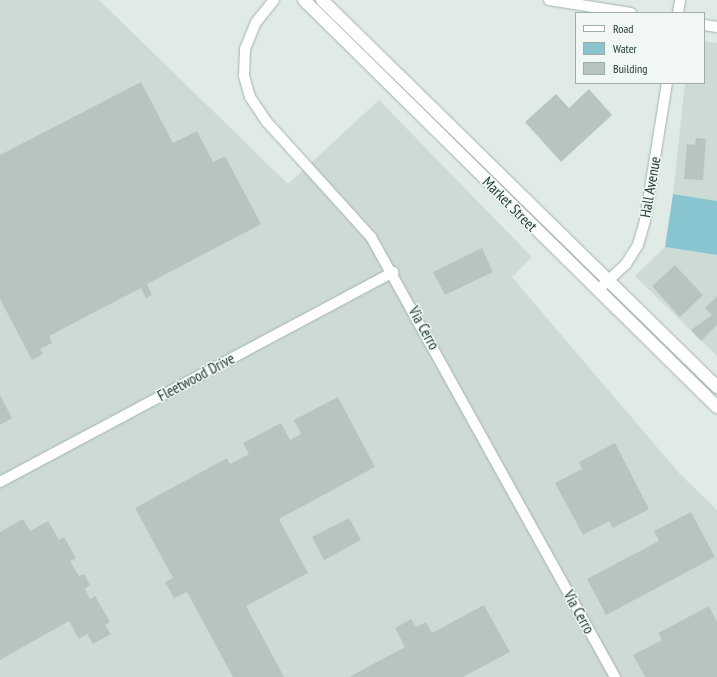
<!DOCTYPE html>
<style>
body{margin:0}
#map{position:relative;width:717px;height:677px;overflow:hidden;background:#e0ebe6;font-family:"PT Sans Narrow",sans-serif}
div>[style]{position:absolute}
.built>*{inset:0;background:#cedbd5}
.water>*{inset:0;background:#88c5d1}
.building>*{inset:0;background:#b6c6bf}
.roads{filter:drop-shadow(0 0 1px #a3b3ad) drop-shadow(0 0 1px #a3b3ad)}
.minor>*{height:10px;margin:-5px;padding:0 5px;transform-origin:5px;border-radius:5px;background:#fff}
.secondary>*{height:12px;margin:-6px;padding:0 6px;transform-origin:6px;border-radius:6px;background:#fff}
span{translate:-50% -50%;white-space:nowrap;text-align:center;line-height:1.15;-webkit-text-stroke:3px #f1f8f4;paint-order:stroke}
.street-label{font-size:15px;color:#213c34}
.legend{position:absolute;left:575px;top:12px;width:130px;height:72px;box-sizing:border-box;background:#f1f8f4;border:1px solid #9eada7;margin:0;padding:5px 7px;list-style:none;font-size:12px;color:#213c34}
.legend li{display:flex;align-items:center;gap:8px;height:20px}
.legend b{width:20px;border:1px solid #9eada7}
</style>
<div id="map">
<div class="built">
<div style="clip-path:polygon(0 0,99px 0,288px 184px,379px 100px,532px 257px,512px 277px,679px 473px,717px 510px,717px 677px,0 677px)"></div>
<div style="clip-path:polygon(704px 41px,717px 43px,717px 201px,673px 194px,685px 83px,704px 83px)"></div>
<div style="clip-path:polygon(665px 247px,717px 255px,717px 356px,635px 276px)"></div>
</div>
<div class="water">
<div style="clip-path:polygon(673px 194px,717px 201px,717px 255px,665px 247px)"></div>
</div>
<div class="building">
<div style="clip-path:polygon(141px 82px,173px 143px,197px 131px,213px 162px,225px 156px,261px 224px,147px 284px,152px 295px,146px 298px,141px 288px,49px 336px,52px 343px,40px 349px,43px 354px,32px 360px,0 299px,0 155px)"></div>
<div style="clip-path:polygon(589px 89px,612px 115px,561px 162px,525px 122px,556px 94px,569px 108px)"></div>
<div style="clip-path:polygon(696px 138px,706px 139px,703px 180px,684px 179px,687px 144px,695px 145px)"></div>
<div style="clip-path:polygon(482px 248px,493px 272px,445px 295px,433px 272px)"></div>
<div style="clip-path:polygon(675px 265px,703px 295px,680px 317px,652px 286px)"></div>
<div style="clip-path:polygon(717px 296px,717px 325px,701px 341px,691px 330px,712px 315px,705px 308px)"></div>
<div style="clip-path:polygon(0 395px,12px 418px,0 425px)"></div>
<div style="clip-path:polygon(338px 397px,375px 467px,279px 519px,308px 573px,246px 606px,284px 677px,233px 677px,187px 592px,174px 598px,165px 582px,173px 578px,135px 508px,227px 458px,230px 464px,249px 454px,243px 443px,281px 423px,290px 440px,301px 434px,294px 420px)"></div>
<div style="clip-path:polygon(615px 443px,649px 509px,613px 528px,609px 521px,583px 535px,555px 483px,582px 469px,579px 462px)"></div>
<div style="clip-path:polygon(691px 512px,715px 557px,606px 615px,587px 579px,659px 541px,654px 531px)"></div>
<div style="clip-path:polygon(349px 518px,361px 540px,324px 560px,312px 537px)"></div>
<div style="clip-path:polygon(23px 519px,30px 531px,48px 521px,59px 540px,64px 537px,76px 558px,70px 561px,79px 576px,84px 574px,90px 585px,85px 589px,90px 599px,95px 596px,110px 622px,105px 625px,111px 634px,93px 644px,87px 634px,79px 639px,69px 621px,0 660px,0 532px)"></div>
<div style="clip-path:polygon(484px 605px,510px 652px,463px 677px,349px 677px,405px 647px,395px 628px,411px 619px,416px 627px,426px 622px,432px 633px)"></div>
<div style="clip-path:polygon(709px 606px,717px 622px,717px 677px,645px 677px,633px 655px,662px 640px,658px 633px)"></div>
</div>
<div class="roads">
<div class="minor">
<div style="left:274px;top:0;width:28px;rotate:129deg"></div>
<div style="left:256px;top:22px;width:29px;rotate:112deg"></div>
<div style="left:245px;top:49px;width:27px;rotate:92deg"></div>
<div style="left:244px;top:76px;width:22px;rotate:74deg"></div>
<div style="left:250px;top:97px;width:30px;rotate:56deg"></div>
<div style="left:267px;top:122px;width:155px;rotate:47.9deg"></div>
<div style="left:371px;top:237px;width:503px;rotate:60.99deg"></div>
<div style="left:549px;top:0;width:83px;rotate:9deg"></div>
<div style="left:678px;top:13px;width:13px;rotate:-81deg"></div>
<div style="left:704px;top:25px;width:13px;rotate:9deg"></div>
<div style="left:598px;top:290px;width:38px;rotate:-43deg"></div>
<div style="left:626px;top:264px;width:22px;rotate:-58deg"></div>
<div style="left:638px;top:245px;width:26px;rotate:-74deg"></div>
<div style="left:645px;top:220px;width:139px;rotate:-80.9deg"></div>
<div style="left:0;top:482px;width:446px;rotate:-28.1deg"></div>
</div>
<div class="secondary">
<div style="left:304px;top:0;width:580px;rotate:44.58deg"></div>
<div style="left:322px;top:0;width:553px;rotate:44.41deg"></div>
</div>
</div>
<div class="street-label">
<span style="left:650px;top:187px;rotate:-80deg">Hall Avenue</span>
<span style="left:510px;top:204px;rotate:45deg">Market Street</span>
<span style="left:424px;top:328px;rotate:61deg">Via Cerro</span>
<span style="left:196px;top:377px;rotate:-28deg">Fleetwood Drive</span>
<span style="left:579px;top:612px;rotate:61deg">Via Cerro</span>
</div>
<ul class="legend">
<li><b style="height:5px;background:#fff"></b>Road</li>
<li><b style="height:11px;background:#88c5d1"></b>Water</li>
<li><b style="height:11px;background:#b6c6bf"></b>Building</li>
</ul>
</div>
